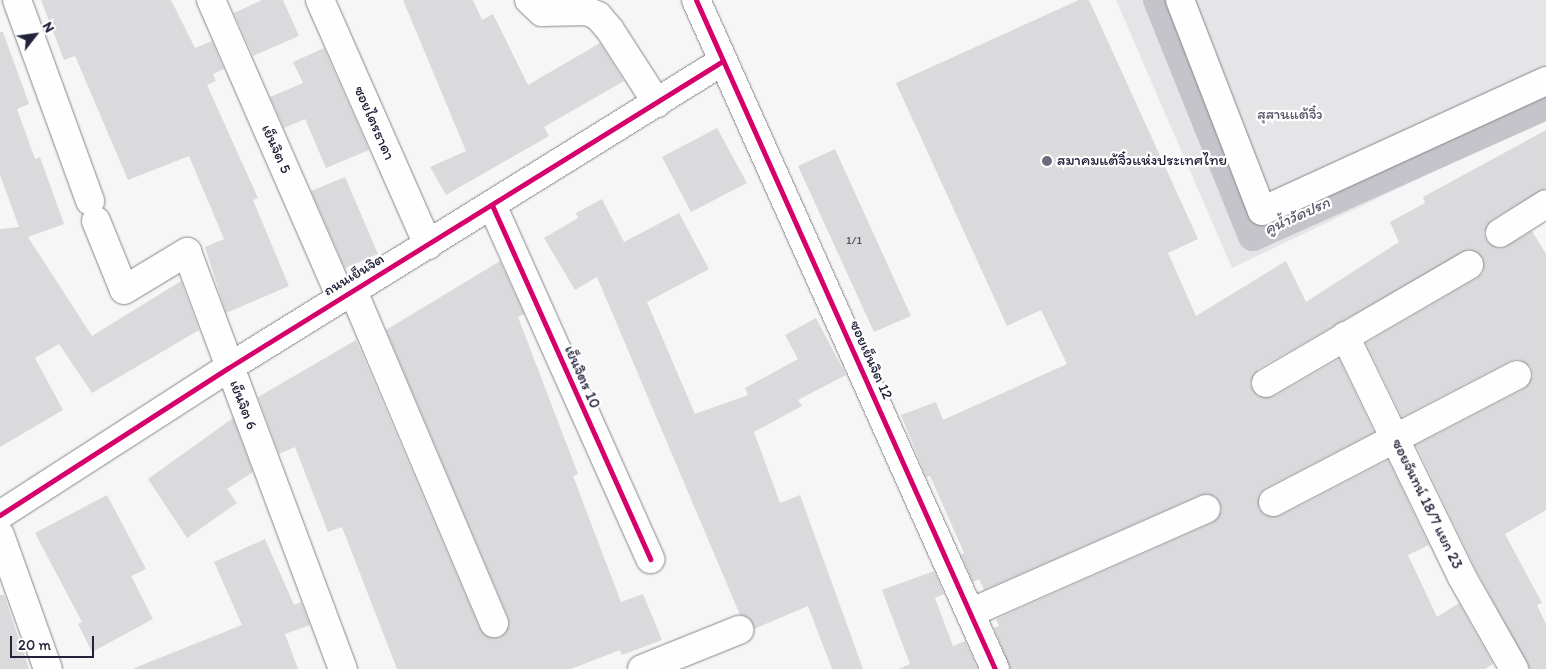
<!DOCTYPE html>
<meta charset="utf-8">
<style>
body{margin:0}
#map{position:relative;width:1546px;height:669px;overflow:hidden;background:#f6f6f7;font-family:Itim,"Playpen Sans Thai",sans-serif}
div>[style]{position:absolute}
.built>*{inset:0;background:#e5e5e8}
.canal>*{height:30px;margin:-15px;padding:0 15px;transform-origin:15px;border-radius:15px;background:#c4c4ca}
.building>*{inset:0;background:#dadadd}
.roads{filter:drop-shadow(0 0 1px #86868b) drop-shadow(0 0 1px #86868b)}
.minor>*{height:28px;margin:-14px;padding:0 14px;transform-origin:14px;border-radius:14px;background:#fefefe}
.cycleway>*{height:5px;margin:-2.5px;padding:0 2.5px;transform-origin:2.5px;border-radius:2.5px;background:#d6006c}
.dots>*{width:14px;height:14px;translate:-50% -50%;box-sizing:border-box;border:2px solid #fff;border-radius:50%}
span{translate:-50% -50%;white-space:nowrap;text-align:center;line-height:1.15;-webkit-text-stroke:4.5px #fff;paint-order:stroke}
.number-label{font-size:12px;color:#505064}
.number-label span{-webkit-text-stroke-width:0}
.park-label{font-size:15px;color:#58586b}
.street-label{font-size:15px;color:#22223b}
.poi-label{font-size:15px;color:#22223b}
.left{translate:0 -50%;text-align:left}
.water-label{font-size:16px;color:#5a5a6d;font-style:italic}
.north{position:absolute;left:10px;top:10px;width:50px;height:50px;-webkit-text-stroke:4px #fff;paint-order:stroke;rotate:60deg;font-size:14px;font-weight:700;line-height:20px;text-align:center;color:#22223b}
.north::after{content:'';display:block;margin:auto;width:18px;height:22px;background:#22223b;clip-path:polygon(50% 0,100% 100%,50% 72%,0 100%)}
.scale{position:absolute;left:10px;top:636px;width:84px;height:22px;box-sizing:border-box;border:2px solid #22223b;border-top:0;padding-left:6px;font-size:15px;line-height:18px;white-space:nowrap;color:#22223b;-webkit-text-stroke:4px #fff;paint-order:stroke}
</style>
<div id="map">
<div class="built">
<div style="clip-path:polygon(1116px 0,1546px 0,1546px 118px,1232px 268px)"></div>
</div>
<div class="canal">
<div style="left:1158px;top:0;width:254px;rotate:68.1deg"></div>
<div style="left:1253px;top:236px;width:321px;rotate:-24.1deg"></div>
</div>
<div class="building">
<div style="clip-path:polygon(41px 0,171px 0,195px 48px,212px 41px,224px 69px,213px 74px,216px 81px,207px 85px,258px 198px,253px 200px,289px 286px,226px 313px,205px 247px,224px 239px,189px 156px,128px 180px,75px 56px,64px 60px)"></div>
<div style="clip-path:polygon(262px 0,283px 0,299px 36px,253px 56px,234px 13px)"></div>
<div style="clip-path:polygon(403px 0,473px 0,482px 20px,493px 14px,528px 85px,600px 43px,624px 81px,544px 127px,549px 136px,446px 195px,430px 167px,466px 151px)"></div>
<div style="clip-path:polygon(1079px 0,1089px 0,1198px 239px,1168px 253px,1196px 316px,1286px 261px,1306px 302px,1399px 242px,1390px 222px,1425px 203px,1423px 197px,1546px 130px,1546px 188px,1492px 220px,1484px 233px,1487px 242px,1501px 249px,1532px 231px,1546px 254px,1546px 510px,1505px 534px,1542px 603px,1537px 605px,1546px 624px,1546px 669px,1530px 669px,1476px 570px,1416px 445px,1524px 389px,1533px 376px,1531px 367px,1518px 359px,1510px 361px,1402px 417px,1366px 343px,1477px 278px,1483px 272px,1483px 258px,1469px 249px,1258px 369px,1250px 384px,1258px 396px,1273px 397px,1339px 359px,1374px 432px,1266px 488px,1260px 494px,1259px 509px,1265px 515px,1280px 516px,1388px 460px,1429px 545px,1408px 555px,1437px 617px,1459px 603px,1493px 664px,1485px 669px,1010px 669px,994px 628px,999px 626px,996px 619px,1212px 523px,1222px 510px,1215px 496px,1200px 495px,984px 590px,979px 579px,973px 582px,961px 555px,964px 553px,930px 476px,926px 477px,901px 415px,936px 402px,943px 420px,1067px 364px,1041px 310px,1007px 326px,896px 83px)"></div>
<div style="clip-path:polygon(0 32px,3px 32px,29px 104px,17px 109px,35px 159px,40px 157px,64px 224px,28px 237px,92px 336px,181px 281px,199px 330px,92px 393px,59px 344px,35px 358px,63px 410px,0 447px,0 229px,19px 227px,0 175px)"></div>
<div style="clip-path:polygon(324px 48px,369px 150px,326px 168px,305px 119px,284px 128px,270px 97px,303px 83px,293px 62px)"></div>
<div style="clip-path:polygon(717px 128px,747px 183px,691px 212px,662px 157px)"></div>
<div style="clip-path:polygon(835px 149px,911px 316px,874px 332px,798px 166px)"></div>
<div style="clip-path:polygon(345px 177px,378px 254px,345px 268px,311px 191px)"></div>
<div style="clip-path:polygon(602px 199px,624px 242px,679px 213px,709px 269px,647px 302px,695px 414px,748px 395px,745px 388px,798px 359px,785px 335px,816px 318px,846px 375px,798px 400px,802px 406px,754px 432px,780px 503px,800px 495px,863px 669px,832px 669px,808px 606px,754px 629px,749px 618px,740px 615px,597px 277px,575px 290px,544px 238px,578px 218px,576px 213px)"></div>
<div style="clip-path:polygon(500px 261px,524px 314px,518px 317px,578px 474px,573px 476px,621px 602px,643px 594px,662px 640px,622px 655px,620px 650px,571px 669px,397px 669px,342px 527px,328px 532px,295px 447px,279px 454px,258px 397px,356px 340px,480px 629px,492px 638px,501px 637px,509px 625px,508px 617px,386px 330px)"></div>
<div style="clip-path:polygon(233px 418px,253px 472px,227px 489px,237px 503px,187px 538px,148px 479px)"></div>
<div style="clip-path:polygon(107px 495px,146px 569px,131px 576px,153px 619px,92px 652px,78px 624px,82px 622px,35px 533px)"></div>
<div style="clip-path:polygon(265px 539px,294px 605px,301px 602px,310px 625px,285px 634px,298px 669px,132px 669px,242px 625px,214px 562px)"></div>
<div style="clip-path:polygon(934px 571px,944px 594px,935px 598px,953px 646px,965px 641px,978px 669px,898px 669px,910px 664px,882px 590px)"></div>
<div style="clip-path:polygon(0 595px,4px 595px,29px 669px,0 669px)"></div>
</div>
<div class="roads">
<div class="minor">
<div style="left:17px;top:0;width:214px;rotate:70deg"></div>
<div style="left:211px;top:0;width:325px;rotate:66.4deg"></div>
<div style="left:320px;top:0;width:268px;rotate:66.2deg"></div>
<div style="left:529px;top:0;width:18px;rotate:43deg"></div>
<div style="left:542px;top:12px;width:45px;rotate:-1.3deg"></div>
<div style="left:587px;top:11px;width:12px;rotate:24deg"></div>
<div style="left:598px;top:16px;width:18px;rotate:49deg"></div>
<div style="left:610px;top:30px;width:87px;rotate:57.2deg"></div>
<div style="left:696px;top:0;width:733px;rotate:65.92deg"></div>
<div style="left:1180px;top:0;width:226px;rotate:68.8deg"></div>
<div style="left:1262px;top:211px;width:312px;rotate:-24.6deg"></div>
<div style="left:492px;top:205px;width:388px;rotate:65.9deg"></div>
<div style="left:96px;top:221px;width:74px;rotate:67.9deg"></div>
<div style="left:124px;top:290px;width:74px;rotate:-31.1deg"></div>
<div style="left:187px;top:252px;width:445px;rotate:69.5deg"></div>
<div style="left:1500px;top:233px;width:54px;rotate:-32.2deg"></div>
<div style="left:353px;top:291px;width:361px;rotate:67deg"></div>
<div style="left:1345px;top:336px;width:268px;rotate:64.1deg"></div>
<div style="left:1462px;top:577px;width:106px;rotate:60.5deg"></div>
<div style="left:1266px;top:383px;width:235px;rotate:-30.2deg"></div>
<div style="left:1273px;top:502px;width:275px;rotate:-27.5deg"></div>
<div style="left:0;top:515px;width:271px;rotate:-32.8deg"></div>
<div style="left:228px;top:368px;width:582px;rotate:-31.81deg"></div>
<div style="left:0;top:535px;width:142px;rotate:70.3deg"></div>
<div style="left:970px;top:613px;width:258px;rotate:-23.8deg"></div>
<div style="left:642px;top:669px;width:105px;rotate:-21.9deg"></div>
</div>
</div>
<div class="cycleway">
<div style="left:696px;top:0;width:733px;rotate:65.92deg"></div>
<div style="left:492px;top:205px;width:388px;rotate:65.9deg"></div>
<div style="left:0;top:515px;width:271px;rotate:-32.8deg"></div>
<div style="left:228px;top:368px;width:582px;rotate:-31.81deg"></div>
</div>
<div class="dots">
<div style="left:1047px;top:161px;background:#6c6c7d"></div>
</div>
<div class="number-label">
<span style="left:854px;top:241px">1/1</span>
</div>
<div class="park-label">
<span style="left:1290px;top:115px">สุสานแต้จิ๋ว</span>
</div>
<div class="street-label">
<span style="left:374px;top:123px;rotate:66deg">ซอยไตรธาดา</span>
<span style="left:276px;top:149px;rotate:66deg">เย็นจิต 5</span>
<span style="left:354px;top:275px;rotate:-31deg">ถนนเย็นจิต</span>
<span style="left:871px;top:360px;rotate:66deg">ซอยเย็นจิต 12</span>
<span style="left:582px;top:377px;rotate:66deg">เย็นจิตร 10</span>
<span style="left:243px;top:405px;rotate:69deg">เย็นจิต 6</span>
<span style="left:1427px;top:504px;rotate:64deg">ซอยจันทน์ 18/7 แยก 23</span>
</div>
<div class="poi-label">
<span class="left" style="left:1057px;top:161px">สมาคมแต้จิ๋วแห่งประเทศไทย</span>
</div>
<div class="water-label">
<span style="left:1297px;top:216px;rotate:-24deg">คูน้ำวัดปรก</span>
</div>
<div class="north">N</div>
<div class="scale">20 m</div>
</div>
